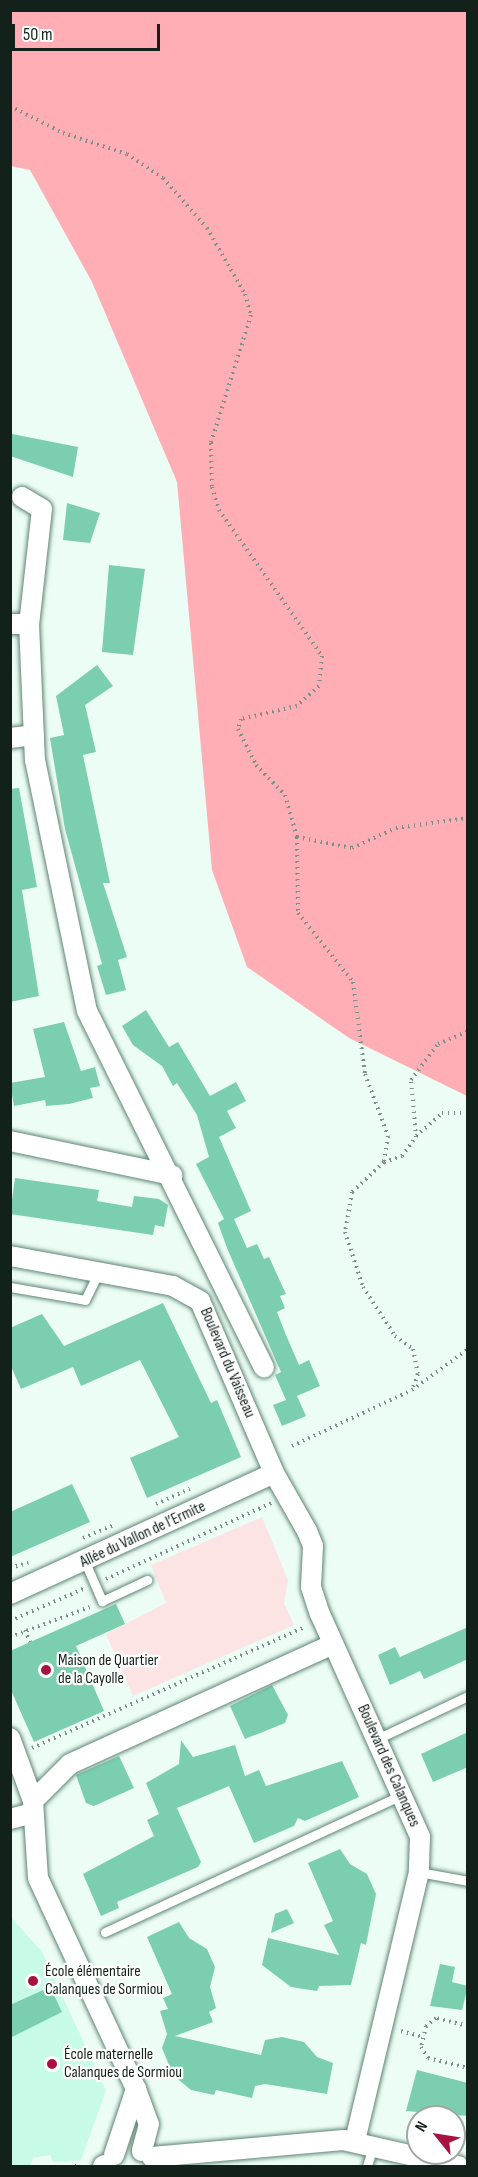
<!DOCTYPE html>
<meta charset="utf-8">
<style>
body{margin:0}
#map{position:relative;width:478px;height:2177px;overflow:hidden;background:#ecfdf5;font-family:"Sofia Sans Condensed",sans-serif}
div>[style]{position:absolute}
.built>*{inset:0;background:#c8fbe5}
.green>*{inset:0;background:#fce4e5}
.forest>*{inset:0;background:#ffaeb6}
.building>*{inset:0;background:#7bcfaf}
.path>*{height:4px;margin-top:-2px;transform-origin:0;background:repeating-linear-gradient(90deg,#7e8f87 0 1.5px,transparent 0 6px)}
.roads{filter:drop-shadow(0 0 2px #5d8474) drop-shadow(0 0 2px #5d8474)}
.lane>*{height:9px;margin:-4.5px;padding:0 4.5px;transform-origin:4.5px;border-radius:4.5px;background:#fff}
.street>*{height:20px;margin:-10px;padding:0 10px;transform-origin:10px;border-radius:10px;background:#fff}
.dots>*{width:16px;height:16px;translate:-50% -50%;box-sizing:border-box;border:3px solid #fff;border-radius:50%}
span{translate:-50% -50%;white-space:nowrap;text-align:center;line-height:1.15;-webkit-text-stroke:4.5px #fff;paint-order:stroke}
.street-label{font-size:16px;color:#12221b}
.poi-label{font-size:16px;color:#12221b}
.left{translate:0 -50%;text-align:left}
.frame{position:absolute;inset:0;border:12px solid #12221b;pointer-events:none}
.north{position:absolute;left:406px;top:2105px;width:60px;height:60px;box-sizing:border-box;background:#fff;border:2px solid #a0a7a4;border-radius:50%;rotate:300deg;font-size:16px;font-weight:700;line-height:24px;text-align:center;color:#12221b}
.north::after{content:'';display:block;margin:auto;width:21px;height:27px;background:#a9123f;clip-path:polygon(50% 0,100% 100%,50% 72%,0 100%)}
.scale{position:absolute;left:12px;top:24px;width:148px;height:27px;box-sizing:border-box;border:3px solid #12221b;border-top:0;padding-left:8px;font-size:18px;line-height:21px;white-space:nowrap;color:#12221b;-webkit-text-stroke:4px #fff;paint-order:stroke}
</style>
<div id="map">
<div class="built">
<div style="clip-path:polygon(10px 1916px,42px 1952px,106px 2091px,81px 2160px,53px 2162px,50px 2155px,33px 2158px,31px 2165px,11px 2166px)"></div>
</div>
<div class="green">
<div style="clip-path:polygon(262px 1517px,288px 1580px,284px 1603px,294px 1625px,133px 1696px,106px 1634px,166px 1603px,151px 1565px)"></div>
</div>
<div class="forest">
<div style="clip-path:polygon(10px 11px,467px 11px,467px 1096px,349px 1038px,247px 967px,212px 870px,177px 482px,92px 282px,30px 170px,11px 166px)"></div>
</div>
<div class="building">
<div style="clip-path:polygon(12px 434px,78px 447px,73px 477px,10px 456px)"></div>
<div style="clip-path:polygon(67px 503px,100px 513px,90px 543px,63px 540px)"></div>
<div style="clip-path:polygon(109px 565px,145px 569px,133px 655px,102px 652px)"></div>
<div style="clip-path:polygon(97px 665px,113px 686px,85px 705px,96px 752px,83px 755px,110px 883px,103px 883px,127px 957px,118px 960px,126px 990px,106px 995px,97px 966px,102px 964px,65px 829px,50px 738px,64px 735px,56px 696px)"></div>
<div style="clip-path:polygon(19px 788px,37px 887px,22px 890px,39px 996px,10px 1002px,10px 789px)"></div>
<div style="clip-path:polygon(146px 1010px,169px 1047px,178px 1042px,210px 1096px,236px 1082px,246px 1101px,227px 1111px,236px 1128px,219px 1137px,251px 1211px,234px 1219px,247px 1248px,257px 1244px,264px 1259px,269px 1257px,286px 1294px,280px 1296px,285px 1308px,277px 1312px,286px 1335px,299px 1365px,309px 1360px,320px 1386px,297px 1396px,306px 1416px,282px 1426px,273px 1405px,286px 1400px,275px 1375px,281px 1372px,227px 1248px,218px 1223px,224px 1219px,196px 1164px,209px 1157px,197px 1115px,177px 1083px,173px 1086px,162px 1066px,133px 1045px,122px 1026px)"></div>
<div style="clip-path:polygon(64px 1022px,81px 1071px,95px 1067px,100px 1086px,90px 1088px,93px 1098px,69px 1104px,46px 1106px,45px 1100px,14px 1106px,10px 1083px,45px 1077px,33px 1029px)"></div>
<div style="clip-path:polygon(15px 1178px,99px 1190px,97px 1201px,132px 1207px,134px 1196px,159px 1199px,168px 1205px,164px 1227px,155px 1225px,153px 1235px,10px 1214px)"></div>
<div style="clip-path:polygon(163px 1303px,211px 1403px,217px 1400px,241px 1457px,147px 1498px,130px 1458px,179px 1437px,140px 1360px,81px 1386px,73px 1367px,21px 1389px,10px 1364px,10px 1328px,42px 1314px,64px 1346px)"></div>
<div style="clip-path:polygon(72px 1484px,90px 1522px,10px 1557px,10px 1512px)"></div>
<div style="clip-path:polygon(116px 1604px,125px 1624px,76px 1646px,104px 1711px,34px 1742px,10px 1688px,10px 1651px)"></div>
<div style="clip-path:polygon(468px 1627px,468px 1659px,424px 1679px,420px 1671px,390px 1685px,378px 1655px,395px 1647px,400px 1657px)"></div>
<div style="clip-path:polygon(272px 1685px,288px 1715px,285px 1723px,245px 1739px,230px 1706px)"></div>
<div style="clip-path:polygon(468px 1732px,468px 1767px,433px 1782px,421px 1754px)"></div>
<div style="clip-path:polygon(181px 1740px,193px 1757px,235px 1745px,245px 1776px,259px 1770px,266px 1786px,342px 1761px,359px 1797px,305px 1821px,298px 1818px,294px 1826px,254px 1843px,229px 1786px,177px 1808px,201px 1862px,198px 1867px,117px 1902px,119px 1908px,101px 1916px,83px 1874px,154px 1836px,147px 1820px,159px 1814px,146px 1783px,179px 1764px)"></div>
<div style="clip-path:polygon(119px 1756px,134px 1788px,94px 1806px,86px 1803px,76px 1775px)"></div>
<div style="clip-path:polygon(340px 1849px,350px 1864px,367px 1874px,376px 1894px,366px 1945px,361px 1943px,351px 1985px,319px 1986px,317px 1991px,291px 1987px,262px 1965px,268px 1938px,339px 1955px,324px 1925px,333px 1921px,308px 1863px)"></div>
<div style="clip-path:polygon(287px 1909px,294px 1923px,271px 1933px,275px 1914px)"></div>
<div style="clip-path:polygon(179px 1922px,189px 1938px,207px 1949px,215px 1967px,210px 1987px,216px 2008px,209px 2012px,213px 2022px,175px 2036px,261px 2055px,265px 2040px,282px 2037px,304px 2042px,317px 2057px,333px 2063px,327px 2094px,265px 2084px,255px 2086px,252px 2098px,216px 2090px,214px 2095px,191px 2090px,173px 2075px,162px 2048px,167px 2034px,160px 2011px,168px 2009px,163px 1998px,172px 1994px,147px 1937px)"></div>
<div style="clip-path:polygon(440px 1964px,455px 1967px,452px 1982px,468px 1986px,462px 2010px,430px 2006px)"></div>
<div style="clip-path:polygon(50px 1987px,62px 2012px,10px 2038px,10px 2005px)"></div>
<div style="clip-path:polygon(417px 2070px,468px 2083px,468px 2116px,406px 2111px)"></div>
</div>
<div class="path">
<div style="left:10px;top:106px;width:59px;rotate:27deg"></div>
<div style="left:63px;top:133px;width:67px;rotate:18.2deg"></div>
<div style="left:127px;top:154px;width:43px;rotate:33.7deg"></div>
<div style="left:163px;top:178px;width:67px;rotate:48.7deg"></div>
<div style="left:207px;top:228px;width:76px;rotate:60.1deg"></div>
<div style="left:245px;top:294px;width:22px;rotate:74deg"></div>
<div style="left:251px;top:315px;width:134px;rotate:107.4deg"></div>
<div style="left:211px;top:443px;width:44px;rotate:88.7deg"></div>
<div style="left:212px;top:487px;width:24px;rotate:73deg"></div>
<div style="left:219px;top:510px;width:179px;rotate:54.8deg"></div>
<div style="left:322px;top:656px;width:30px;rotate:96deg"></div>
<div style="left:319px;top:686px;width:30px;rotate:138deg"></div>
<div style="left:297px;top:706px;width:57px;rotate:166.9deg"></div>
<div style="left:241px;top:719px;width:10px;rotate:107deg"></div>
<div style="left:238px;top:729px;width:40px;rotate:63.4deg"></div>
<div style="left:256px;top:765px;width:42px;rotate:46deg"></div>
<div style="left:285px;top:795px;width:44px;rotate:74.1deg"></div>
<div style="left:297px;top:837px;width:76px;rotate:89.2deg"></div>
<div style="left:298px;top:913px;width:88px;rotate:51.4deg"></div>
<div style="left:353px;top:982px;width:93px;rotate:82.6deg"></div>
<div style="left:365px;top:1074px;width:66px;rotate:69.6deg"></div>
<div style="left:388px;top:1136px;width:26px;rotate:99deg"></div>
<div style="left:384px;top:1162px;width:44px;rotate:136.8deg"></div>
<div style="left:352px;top:1192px;width:41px;rotate:99.9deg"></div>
<div style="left:345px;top:1232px;width:58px;rotate:71.9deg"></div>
<div style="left:363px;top:1287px;width:59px;rotate:56.9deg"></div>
<div style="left:395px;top:1336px;width:22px;rotate:36deg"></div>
<div style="left:413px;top:1349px;width:25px;rotate:79deg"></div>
<div style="left:418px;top:1374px;width:17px;rotate:111deg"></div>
<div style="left:297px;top:837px;width:56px;rotate:11.3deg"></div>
<div style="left:352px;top:848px;width:48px;rotate:-24.4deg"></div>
<div style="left:396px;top:828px;width:73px;rotate:-7.9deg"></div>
<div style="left:416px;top:1136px;width:35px;rotate:-41deg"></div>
<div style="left:442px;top:1113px;width:26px"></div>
<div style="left:384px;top:1162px;width:19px;rotate:-18deg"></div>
<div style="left:402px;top:1156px;width:24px;rotate:-54deg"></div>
<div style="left:416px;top:1137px;width:57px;rotate:-95deg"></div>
<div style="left:411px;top:1080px;width:45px;rotate:-53.1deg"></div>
<div style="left:438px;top:1044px;width:33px;rotate:-23deg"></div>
<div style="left:292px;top:1446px;width:132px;rotate:-25deg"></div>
<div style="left:412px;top:1390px;width:69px;rotate:-36.2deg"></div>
<div style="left:156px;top:1504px;width:37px;rotate:-24deg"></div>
<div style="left:83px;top:1538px;width:33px;rotate:-23deg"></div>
<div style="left:10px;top:1568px;width:19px;rotate:-16deg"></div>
<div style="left:106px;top:1579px;width:182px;rotate:-24.7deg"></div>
<div style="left:10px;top:1621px;width:80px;rotate:-23.7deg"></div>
<div style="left:25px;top:1630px;width:13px;rotate:67deg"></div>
<div style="left:10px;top:1637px;width:85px;rotate:-20.6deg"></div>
<div style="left:32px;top:1748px;width:299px;rotate:-23.9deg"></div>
<div style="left:468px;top:2026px;width:33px;rotate:-166deg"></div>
<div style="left:436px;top:2018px;width:13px;rotate:141deg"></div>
<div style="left:426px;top:2026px;width:22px;rotate:103deg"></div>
<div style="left:421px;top:2047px;width:13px;rotate:58deg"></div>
<div style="left:428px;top:2058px;width:41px;rotate:14deg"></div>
<div style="left:401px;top:2031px;width:23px;rotate:15deg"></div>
<div style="left:75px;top:2166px;width:1px"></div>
</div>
<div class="roads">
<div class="lane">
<div style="left:10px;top:1287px;width:76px;rotate:9.8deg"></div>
<div style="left:85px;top:1300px;width:30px;rotate:-64deg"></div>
<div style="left:85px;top:1562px;width:43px;rotate:66.4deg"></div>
<div style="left:102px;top:1601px;width:50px;rotate:-25deg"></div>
<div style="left:377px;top:1739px;width:101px;rotate:-25.3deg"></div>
<div style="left:419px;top:1872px;width:50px;rotate:10.4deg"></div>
<div style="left:105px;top:1932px;width:327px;rotate:-24.8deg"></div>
<div style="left:367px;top:2166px;width:21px;rotate:-73deg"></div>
</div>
<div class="street">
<div style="left:22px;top:497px;width:23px;rotate:31deg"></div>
<div style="left:42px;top:509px;width:116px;rotate:96.4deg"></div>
<div style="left:29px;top:624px;width:136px;rotate:87.5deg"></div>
<div style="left:35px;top:760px;width:256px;rotate:78.3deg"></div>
<div style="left:87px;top:1011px;width:398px;rotate:63.6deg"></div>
<div style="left:10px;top:624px;width:19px"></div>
<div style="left:10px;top:738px;width:24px;rotate:-7deg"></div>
<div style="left:10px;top:1141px;width:166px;rotate:11.9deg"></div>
<div style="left:10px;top:1256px;width:166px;rotate:10.4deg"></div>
<div style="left:173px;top:1286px;width:31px;rotate:29deg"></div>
<div style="left:200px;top:1301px;width:187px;rotate:66.7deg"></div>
<div style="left:274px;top:1473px;width:67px;rotate:60.4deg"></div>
<div style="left:307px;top:1531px;width:16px;rotate:68deg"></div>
<div style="left:313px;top:1546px;width:41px;rotate:92.8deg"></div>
<div style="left:311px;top:1587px;width:28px;rotate:72deg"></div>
<div style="left:320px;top:1614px;width:244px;rotate:65.8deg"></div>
<div style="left:420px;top:1837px;width:35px;rotate:92deg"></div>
<div style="left:419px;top:1872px;width:277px;rotate:103.4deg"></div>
<div style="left:10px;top:1594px;width:290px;rotate:-24.6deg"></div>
<div style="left:10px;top:1738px;width:67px;rotate:69.9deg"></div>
<div style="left:33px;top:1801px;width:77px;rotate:86.3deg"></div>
<div style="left:38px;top:1878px;width:233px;rotate:65.1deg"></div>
<div style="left:136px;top:2089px;width:37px;rotate:70deg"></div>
<div style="left:149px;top:2124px;width:28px;rotate:105deg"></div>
<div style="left:33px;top:1801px;width:52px;rotate:-45deg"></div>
<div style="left:70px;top:1764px;width:289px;rotate:-24.5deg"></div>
<div style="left:10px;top:1819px;width:24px;rotate:-15deg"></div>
<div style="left:114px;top:2155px;width:70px;rotate:-71.6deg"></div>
<div style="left:152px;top:2157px;width:192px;rotate:-5.1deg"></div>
<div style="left:343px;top:2140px;width:118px;rotate:12.7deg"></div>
<div style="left:103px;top:2166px;width:2px;rotate:-27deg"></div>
</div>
</div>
<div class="dots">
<div style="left:46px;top:1670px;background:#a9123f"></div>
<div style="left:33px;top:1981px;background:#a9123f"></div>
<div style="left:52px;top:2064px;background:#a9123f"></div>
</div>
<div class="street-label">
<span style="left:227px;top:1363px;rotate:67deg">Boulevard du Vaisseau</span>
<span style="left:143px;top:1535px;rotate:-25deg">Allée du Vallon de l’Ermite</span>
<span style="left:388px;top:1766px;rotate:66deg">Boulevard des Calanques</span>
</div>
<div class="poi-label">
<span class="left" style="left:58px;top:1670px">Maison de Quartier<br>de la Cayolle</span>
<span class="left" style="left:45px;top:1981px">École élémentaire<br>Calanques de Sormiou</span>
<span class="left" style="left:64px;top:2064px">École maternelle<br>Calanques de Sormiou</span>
</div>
<div class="frame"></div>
<div class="north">N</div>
<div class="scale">50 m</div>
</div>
